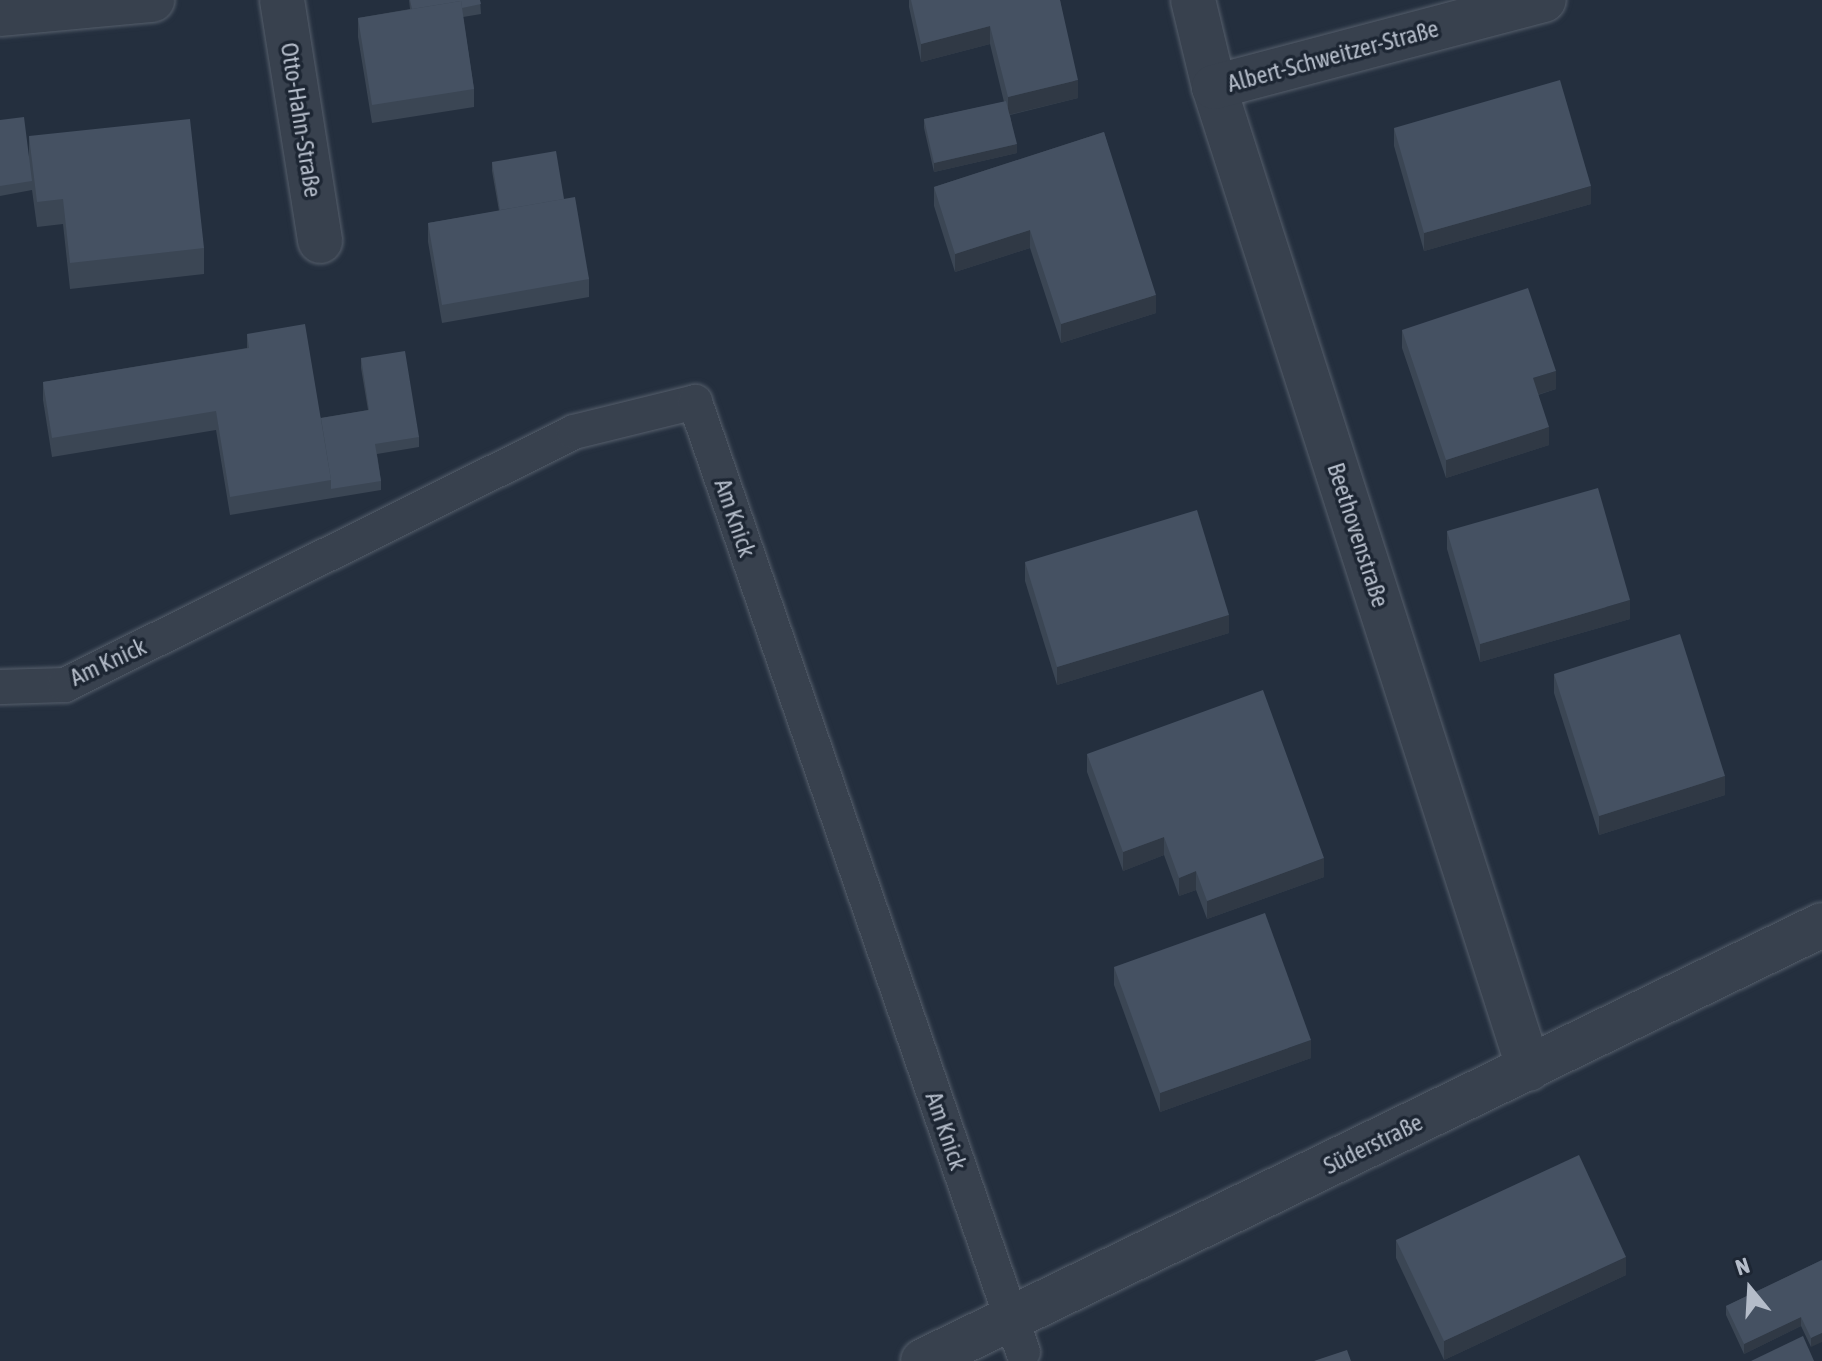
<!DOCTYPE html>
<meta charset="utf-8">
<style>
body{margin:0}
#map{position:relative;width:1822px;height:1361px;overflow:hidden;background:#242f3e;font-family:"Asap Condensed",sans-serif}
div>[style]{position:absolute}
.roads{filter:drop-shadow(0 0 2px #565f6c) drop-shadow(0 0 2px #565f6c)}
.lane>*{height:34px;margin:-17px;padding:0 17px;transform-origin:17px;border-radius:17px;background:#38414e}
.street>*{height:44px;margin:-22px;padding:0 22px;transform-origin:22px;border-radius:22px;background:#38414e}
.wall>*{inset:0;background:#3b4654}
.shaded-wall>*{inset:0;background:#303945}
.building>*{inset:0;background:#455162}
span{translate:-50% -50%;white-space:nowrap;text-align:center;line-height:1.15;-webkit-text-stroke:7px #1d2633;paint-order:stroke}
.street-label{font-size:24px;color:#b4bcc9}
.north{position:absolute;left:1710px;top:1249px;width:80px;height:80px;-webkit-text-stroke:6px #1d2633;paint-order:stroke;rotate:342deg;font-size:22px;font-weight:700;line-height:32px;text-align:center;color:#b4bcc9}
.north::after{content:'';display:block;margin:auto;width:28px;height:36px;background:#b4bcc9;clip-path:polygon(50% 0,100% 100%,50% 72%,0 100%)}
</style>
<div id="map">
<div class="roads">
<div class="lane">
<div style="left:0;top:687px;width:65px;rotate:-1.8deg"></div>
<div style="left:65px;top:685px;width:568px;rotate:-26.43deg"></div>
<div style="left:574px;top:432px;width:125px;rotate:-13.9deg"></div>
<div style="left:695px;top:402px;width:1005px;rotate:70.95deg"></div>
</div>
<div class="street">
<div style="left:282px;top:0;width:244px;rotate:81deg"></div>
<div style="left:1193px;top:0;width:89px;rotate:76.4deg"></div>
<div style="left:1214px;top:87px;width:1031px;rotate:72.22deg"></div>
<div style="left:0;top:14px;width:153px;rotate:-5.3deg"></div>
<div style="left:1214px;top:87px;width:341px;rotate:-14.8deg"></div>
<div style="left:923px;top:1361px;width:999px;rotate:-25.87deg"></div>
</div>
</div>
<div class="wall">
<div style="clip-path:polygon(409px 0,480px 0,481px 14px,463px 17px,474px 89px,474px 107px,372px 123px,358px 37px,358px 18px,410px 9px)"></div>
<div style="clip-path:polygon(909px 0,1060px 0,1078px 98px,1010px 115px,1017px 153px,934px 172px,924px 128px,924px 119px,1004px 102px,990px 44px,921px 62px,909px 7px)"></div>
<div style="clip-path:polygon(0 120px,29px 157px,29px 136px,204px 248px,204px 274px,70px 289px,63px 224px,37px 227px,32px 190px,0 196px)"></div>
<div style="clip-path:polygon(1394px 128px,1591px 204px,1424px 251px,1394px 146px)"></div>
<div style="clip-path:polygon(1104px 132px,1156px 313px,1061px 343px,1030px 248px,955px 272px,934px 206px,934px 187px)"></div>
<div style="clip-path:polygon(492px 162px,564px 199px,589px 279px,589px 297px,442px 323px,428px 242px,428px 223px,499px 211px,492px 171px)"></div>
<div style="clip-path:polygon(1402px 330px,1556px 389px,1538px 395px,1549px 445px,1446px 478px,1402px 348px)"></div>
<div style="clip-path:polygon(247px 334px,321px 418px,368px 410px,361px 368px,361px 358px,419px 437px,419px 447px,377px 454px,381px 481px,381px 490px,230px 515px,216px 430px,52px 457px,43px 400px,43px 382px,247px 348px)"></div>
<div style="clip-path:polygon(1447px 531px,1630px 619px,1480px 662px,1447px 549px)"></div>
<div style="clip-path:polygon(1025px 562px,1229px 633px,1057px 685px,1025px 581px)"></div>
<div style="clip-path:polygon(1554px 674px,1725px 795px,1599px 835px,1554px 693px)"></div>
<div style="clip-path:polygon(1087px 754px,1324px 877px,1207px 919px,1196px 890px,1179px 896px,1164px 855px,1123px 871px,1087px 772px)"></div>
<div style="clip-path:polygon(1114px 967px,1311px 1058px,1160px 1112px,1114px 985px)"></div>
<div style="clip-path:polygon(1396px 1240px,1626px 1275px,1444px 1360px,1396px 1258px)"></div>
<div style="clip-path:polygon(1822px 1260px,1811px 1347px,1801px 1326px,1744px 1354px,1726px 1315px,1726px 1306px)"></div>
</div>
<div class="shaded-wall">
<div style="clip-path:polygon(990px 26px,990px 44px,921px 62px,921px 44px)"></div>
<div style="clip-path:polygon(1078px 80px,1078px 98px,1008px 115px,1008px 97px)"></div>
<div style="clip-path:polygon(1017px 144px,1017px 153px,934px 172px,934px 163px)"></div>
<div style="clip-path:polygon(1591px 186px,1591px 204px,1424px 251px,1424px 233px)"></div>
<div style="clip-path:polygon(1030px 230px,1030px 248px,955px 272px,955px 254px)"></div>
<div style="clip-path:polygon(1156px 295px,1156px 313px,1061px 343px,1061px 324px)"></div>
<div style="clip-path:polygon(1556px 371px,1556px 389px,1533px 396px,1533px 378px)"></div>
<div style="clip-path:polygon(1549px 427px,1549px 445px,1446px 478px,1446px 460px)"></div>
<div style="clip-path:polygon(1630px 600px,1630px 619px,1480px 662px,1480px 644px)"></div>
<div style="clip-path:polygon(1229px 615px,1229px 633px,1057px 685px,1057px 667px)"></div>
<div style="clip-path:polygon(1725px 776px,1725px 795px,1599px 835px,1599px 816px)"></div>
<div style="clip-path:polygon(1164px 837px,1164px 855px,1123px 871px,1123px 852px)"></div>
<div style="clip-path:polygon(1324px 858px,1324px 877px,1207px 919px,1207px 901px)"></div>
<div style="clip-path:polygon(1196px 871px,1196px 890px,1179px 896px,1179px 878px)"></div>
<div style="clip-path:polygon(1311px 1040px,1311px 1058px,1160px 1112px,1160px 1093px)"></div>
<div style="clip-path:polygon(1626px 1257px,1626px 1275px,1444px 1360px,1444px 1341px)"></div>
<div style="clip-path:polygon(1801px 1317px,1801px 1326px,1744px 1354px,1744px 1344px)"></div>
<div style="clip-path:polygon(1822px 1333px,1822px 1342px,1811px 1347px,1811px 1338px)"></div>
</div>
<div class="building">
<div style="clip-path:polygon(410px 0,480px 0,481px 4px,462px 8px,461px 1px,412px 9px)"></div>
<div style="clip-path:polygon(911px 0,1060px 0,1078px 80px,1008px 97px,990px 26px,921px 44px)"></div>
<div style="clip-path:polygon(461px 1px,474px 89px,372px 105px,358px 18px)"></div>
<div style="clip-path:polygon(1560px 80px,1591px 186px,1424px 233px,1394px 128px)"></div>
<div style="clip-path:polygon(1006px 101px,1017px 144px,934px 163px,924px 119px)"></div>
<div style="clip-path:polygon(24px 117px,32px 181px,0 186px,0 120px)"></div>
<div style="clip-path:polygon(190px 119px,204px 248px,70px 263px,63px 199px,37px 202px,29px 136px)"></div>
<div style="clip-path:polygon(1104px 132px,1156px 295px,1061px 324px,1030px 230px,955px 254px,934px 187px)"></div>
<div style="clip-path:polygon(556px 151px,564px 199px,500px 210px,492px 162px)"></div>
<div style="clip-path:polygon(575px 197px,589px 279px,442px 305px,428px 223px)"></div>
<div style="clip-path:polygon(1528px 288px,1556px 371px,1533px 378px,1549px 427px,1446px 460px,1402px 330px)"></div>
<div style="clip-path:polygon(305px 324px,331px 480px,230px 497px,216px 411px,52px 438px,43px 382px,249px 348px,247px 334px)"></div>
<div style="clip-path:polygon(405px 351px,419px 437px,375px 444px,381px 481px,331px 489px,331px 480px,321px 418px,369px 410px,361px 358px)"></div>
<div style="clip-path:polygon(1598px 488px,1630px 600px,1480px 644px,1447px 531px)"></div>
<div style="clip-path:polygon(1197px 510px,1229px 615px,1057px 667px,1025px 562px)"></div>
<div style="clip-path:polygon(1680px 634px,1725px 776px,1599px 816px,1554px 674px)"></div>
<div style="clip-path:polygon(1263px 690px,1324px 858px,1207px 901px,1196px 871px,1179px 878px,1164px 837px,1123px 852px,1087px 754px)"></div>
<div style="clip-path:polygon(1265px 913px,1311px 1040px,1160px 1093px,1114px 967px)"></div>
<div style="clip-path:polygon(1579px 1155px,1626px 1257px,1444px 1341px,1396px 1240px)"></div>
<div style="clip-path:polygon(1822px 1260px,1822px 1333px,1811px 1338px,1801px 1317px,1744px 1344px,1726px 1306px)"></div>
<div style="clip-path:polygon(1803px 1336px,1814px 1361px,1751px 1361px)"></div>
<div style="clip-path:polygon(1347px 1350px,1351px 1361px,1314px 1361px)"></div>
</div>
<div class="street-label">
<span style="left:1333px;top:56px;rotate:-15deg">Albert-Schweitzer-Straße</span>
<span style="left:301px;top:120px;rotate:81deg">Otto-Hahn-Straße</span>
<span style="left:735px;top:518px;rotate:71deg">Am Knick</span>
<span style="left:1358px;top:535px;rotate:72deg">Beethovenstraße</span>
<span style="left:108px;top:662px;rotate:-25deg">Am Knick</span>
<span style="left:946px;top:1131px;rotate:71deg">Am Knick</span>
<span style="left:1373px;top:1144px;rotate:-26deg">Süderstraße</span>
</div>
<div class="north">N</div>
</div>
